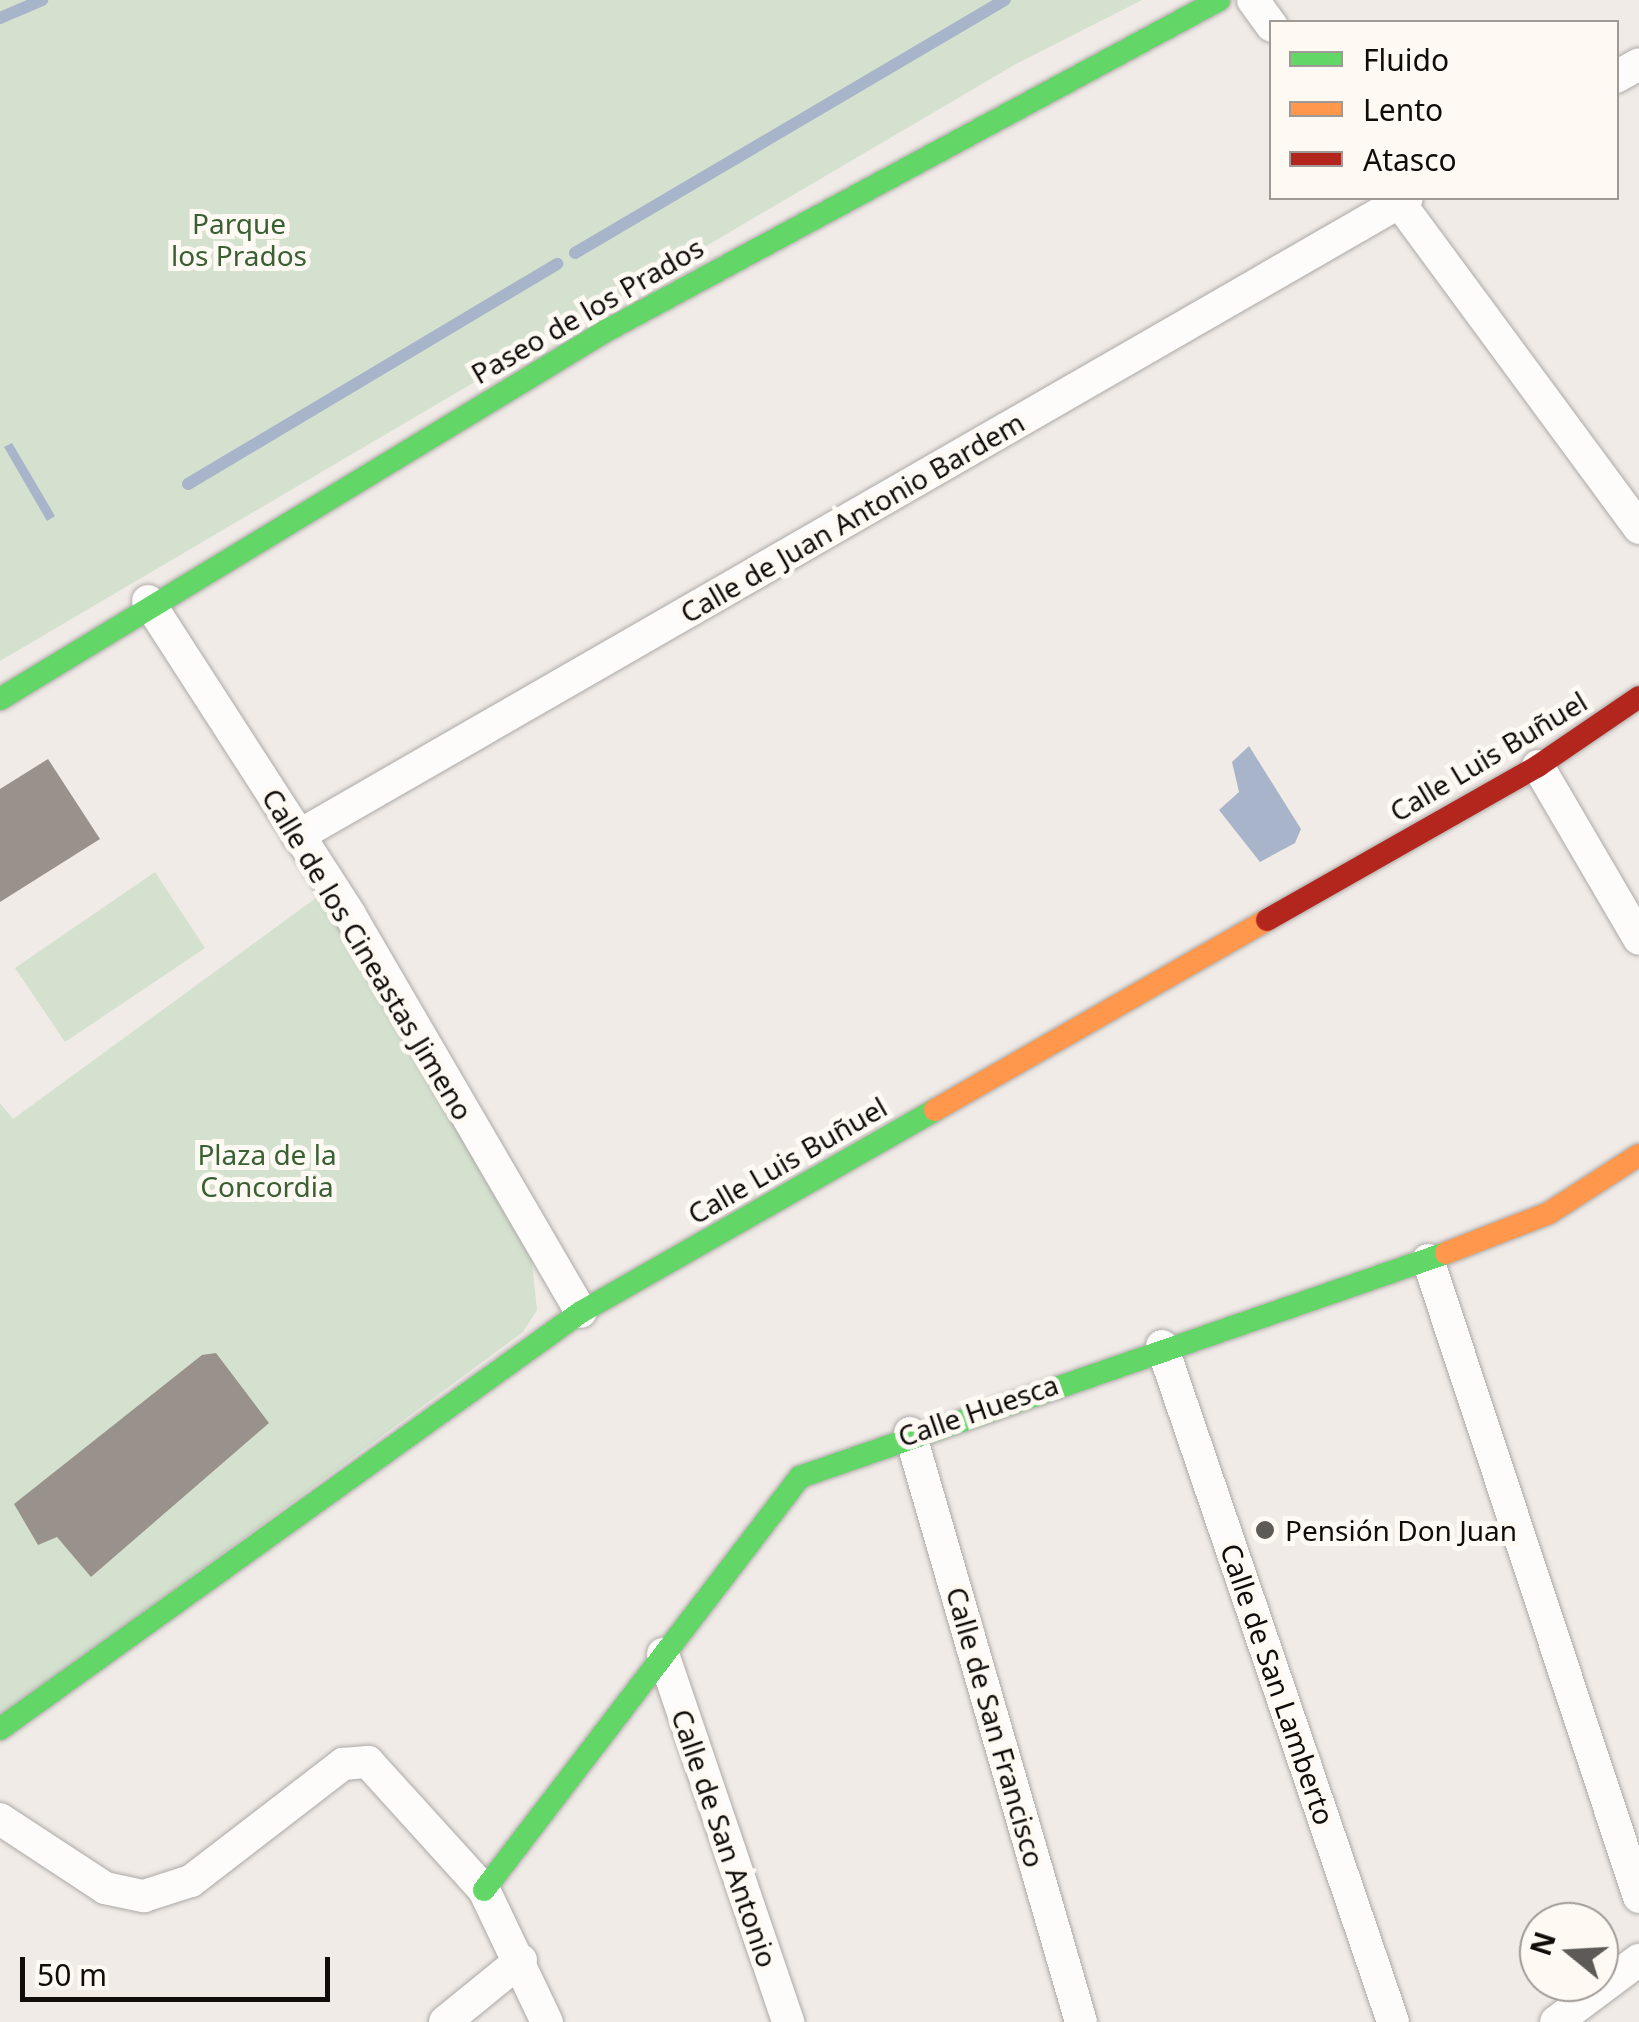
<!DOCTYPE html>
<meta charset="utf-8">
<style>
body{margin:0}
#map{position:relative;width:1639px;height:2022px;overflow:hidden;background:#f0ebe7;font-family:"Noto Sans",sans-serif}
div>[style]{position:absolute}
.green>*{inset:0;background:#d4e1cf}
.water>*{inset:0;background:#a7b4ca}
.stream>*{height:12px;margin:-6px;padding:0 6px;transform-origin:6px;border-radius:6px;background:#a7b4ca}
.building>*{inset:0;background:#99918b}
.roads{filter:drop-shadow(0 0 2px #ada9a6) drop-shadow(0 0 2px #ada9a6)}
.street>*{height:32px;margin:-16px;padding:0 16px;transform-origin:16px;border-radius:16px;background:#fdfcfb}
.fast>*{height:22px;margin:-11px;padding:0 11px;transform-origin:11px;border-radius:11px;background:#63d668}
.slow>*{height:22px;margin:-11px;padding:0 11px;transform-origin:11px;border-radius:11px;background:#ff974d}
.jam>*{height:22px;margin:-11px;padding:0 11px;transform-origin:11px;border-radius:11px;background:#b3261e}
.dots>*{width:28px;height:28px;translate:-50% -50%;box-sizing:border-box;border:5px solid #fff9f4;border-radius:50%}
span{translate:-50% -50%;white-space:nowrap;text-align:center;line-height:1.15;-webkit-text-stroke:10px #fff9f4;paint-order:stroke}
.park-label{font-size:28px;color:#386034}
.street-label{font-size:28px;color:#0f0c09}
.poi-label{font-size:28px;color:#0f0c09}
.left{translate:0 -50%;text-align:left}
.legend{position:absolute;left:1269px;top:20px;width:350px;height:180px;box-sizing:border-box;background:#fff9f4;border:2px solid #9f9a96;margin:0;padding:12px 18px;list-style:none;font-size:30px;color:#0f0c09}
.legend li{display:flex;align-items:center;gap:20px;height:50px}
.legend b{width:50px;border:2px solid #9f9a96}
.north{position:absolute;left:1519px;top:1902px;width:100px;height:100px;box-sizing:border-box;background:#fff9f4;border:2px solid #9f9a96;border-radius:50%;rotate:288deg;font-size:28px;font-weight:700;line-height:40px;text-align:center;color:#0f0c09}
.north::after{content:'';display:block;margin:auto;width:35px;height:45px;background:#5e5a57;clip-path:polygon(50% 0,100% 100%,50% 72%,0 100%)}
.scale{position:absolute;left:20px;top:1957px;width:310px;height:45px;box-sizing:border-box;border:5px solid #0f0c09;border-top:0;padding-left:12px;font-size:30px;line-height:35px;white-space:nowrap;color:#0f0c09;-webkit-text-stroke:8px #fff9f4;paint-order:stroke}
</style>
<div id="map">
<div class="green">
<div style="clip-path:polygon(0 0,1142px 0,1016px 64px,0 661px)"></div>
<div style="clip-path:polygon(155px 872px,205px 948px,65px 1042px,15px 968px)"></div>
<div style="clip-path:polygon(320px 895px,529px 1235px,537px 1310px,523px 1332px,0 1718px,0 1103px,13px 1119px)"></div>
</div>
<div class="water">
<div style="clip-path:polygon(12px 443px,55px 516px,47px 521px,4px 447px)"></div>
<div style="clip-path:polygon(1249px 746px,1301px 829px,1295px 843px,1260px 862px,1219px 810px,1239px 792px,1232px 762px)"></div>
</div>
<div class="stream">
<div style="left:0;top:18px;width:46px;rotate:-23.2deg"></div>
<div style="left:575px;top:253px;width:499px;rotate:-30.5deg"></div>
<div style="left:188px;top:484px;width:430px;rotate:-30.8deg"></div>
</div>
<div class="building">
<div style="clip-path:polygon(48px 759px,100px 839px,0 902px,0 789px)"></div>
<div style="clip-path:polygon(216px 1353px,269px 1423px,91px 1577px,57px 1537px,38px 1545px,14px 1504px,202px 1355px)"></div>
</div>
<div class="roads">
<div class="street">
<div style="left:1253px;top:0;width:32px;rotate:54deg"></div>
<div style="left:1616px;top:77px;width:26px;rotate:-29deg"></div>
<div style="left:1396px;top:198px;width:410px;rotate:53.6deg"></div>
<div style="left:148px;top:601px;width:373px;rotate:57.2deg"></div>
<div style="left:350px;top:915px;width:459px;rotate:59.8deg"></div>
<div style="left:1538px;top:766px;width:200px;rotate:59.7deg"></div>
<div style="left:298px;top:836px;width:1279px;rotate:-29.91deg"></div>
<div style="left:1428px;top:1260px;width:671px;rotate:71.67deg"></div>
<div style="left:1162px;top:1346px;width:714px;rotate:71.13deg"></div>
<div style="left:910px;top:1433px;width:613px;rotate:73.81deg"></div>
<div style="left:663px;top:1654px;width:389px;rotate:71.2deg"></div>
<div style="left:0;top:1819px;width:126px;rotate:33.3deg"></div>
<div style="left:105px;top:1888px;width:40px;rotate:12deg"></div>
<div style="left:144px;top:1896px;width:49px;rotate:-17.7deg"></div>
<div style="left:191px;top:1881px;width:192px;rotate:-37.6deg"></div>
<div style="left:343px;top:1764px;width:25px;rotate:-5deg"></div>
<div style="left:368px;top:1762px;width:173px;rotate:47.8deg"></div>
<div style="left:484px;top:1890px;width:146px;rotate:64.5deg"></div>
<div style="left:445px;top:2022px;width:98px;rotate:-39.2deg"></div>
<div style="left:1556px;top:2022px;width:104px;rotate:-36.8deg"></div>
</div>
<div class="fast">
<div style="left:0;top:699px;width:707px;rotate:-31.28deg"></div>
<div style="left:604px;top:332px;width:699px;rotate:-28.36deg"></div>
<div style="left:0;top:1729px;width:715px;rotate:-35.67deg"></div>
<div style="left:581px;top:1312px;width:408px;rotate:-29.7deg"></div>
<div style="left:484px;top:1890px;width:520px;rotate:-52.58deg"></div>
<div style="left:800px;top:1477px;width:684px;rotate:-19.12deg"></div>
</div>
<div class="slow">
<div style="left:935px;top:1110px;width:383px;rotate:-29.8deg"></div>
<div style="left:1446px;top:1253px;width:110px;rotate:-21.2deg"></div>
<div style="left:1549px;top:1213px;width:107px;rotate:-32.8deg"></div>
</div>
<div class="jam">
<div style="left:1267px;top:920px;width:312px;rotate:-29.6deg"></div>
<div style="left:1538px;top:766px;width:122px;rotate:-34.3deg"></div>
</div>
</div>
<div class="dots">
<div style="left:1265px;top:1530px;background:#5e5a57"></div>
</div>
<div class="park-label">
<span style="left:239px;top:239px">Parque<br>los Prados</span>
<span style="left:267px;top:1170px">Plaza de la<br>Concordia</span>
</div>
<div class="street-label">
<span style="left:587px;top:310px;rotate:-30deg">Paseo de los Prados</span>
<span style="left:852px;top:517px;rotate:-30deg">Calle de Juan Antonio Bardem</span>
<span style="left:1488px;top:756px;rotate:-31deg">Calle Luis Buñuel</span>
<span style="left:368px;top:954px;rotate:59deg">Calle de los Cineastas Jimeno</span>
<span style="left:787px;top:1160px;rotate:-30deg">Calle Luis Buñuel</span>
<span style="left:978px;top:1410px;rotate:-19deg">Calle Huesca</span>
<span style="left:1278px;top:1684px;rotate:71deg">Calle de San Lamberto</span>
<span style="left:996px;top:1727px;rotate:74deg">Calle de San Francisco</span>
<span style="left:725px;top:1838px;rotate:71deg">Calle de San Antonio</span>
</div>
<div class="poi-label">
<span class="left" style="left:1285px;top:1530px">Pensión Don Juan</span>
</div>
<ul class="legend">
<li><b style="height:12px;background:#63d668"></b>Fluido</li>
<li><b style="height:12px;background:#ff974d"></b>Lento</li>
<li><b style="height:12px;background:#b3261e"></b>Atasco</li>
</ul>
<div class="north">N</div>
<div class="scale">50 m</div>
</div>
